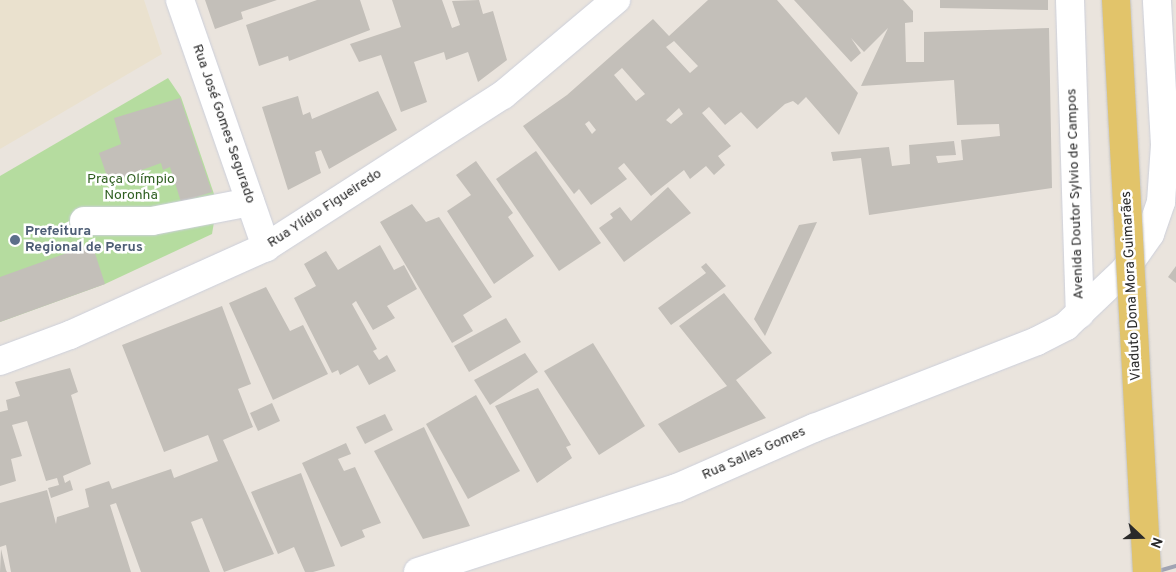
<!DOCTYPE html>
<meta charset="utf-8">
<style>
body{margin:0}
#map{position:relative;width:1176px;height:572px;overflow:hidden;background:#eae4dd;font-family:Overpass,sans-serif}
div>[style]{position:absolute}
.education>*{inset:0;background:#eae1ce}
.green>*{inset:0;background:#b5dc9f}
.building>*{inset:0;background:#c3bfb9}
.roads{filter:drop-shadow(0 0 1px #cccfda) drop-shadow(0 0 1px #cccfda)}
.minor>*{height:28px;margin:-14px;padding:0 14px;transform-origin:14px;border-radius:14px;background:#fff}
.rail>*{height:4px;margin:-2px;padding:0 2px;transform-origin:2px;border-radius:2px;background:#a0a3b2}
.bridges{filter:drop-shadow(0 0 1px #c3c3c3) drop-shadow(0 0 1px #c3c3c3)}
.major-bridge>*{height:28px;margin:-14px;padding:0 14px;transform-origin:14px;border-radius:14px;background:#e2c46a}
.dots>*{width:14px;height:14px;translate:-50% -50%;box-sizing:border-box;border:2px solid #fff;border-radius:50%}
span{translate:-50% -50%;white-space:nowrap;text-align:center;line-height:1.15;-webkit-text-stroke:5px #fff;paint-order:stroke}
.street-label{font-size:14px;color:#2a2a2a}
.park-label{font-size:14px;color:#2f5f21}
.service-label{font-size:14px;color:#4e5e75;font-weight:700}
.left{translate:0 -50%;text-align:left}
.north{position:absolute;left:1116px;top:512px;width:50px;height:50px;-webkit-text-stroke:4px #fff;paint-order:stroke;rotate:111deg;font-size:14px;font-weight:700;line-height:20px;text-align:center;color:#2a2a2a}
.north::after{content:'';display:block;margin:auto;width:18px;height:22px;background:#2a2a2a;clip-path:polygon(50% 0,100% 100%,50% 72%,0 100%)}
</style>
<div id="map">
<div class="education">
<div style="clip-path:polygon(0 0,144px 0,162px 54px,0 149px)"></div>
</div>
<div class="green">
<div style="clip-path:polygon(168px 78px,181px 97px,214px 194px,216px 210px,212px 234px,105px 284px,0 322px,0 176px)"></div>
</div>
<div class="building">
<div style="clip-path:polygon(205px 0,277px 0,241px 12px,243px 19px,215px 29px)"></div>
<div style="clip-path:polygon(317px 0,360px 0,370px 30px,289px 61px,288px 56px,259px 66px,246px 25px)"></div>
<div style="clip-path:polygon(392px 0,442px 0,452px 28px,460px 25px,452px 1px,479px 0,483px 14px,493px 11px,507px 60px,478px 82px,468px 52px,446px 60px,444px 52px,414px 62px,427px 102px,401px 112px,381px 55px,359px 62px,350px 44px,401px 27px)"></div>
<div style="clip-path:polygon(evenodd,708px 0,777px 0,858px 93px,839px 135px,806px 97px,798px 105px,793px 101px,785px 104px,757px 129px,741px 112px,725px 125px,709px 107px,702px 113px,731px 146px,718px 156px,725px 165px,714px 175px,706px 166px,690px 179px,684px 170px,651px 196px,624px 163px,618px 168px,627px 179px,591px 205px,579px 189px,574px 194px,523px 126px,567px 95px,653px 19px,669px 36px,708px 0,674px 41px,698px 66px,690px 73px,666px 47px,674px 41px,708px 0,622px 68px,645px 94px,636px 101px,614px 75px,622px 68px,708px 0,679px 108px,683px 114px,671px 124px,666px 120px,679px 108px,708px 0,589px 121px,596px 130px,592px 134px,585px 124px,589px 121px)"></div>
<div style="clip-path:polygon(794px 0,903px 0,913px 11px,913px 22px,905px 23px,906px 62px,924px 62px,924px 32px,1049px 28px,1052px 188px,869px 215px,861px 158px,833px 161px,831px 152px,889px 147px,892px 166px,910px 164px,909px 145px,954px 141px,956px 155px,936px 156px,938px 163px,963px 160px,961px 140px,1000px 136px,999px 124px,957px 125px,954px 80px,861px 86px,888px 28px,864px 52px,851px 38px,861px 53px,851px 62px)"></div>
<div style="clip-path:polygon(940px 0,1048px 0,1048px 10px,940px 8px)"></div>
<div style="clip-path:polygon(378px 91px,397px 130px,329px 169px,321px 150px,315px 152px,321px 173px,288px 190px,262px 107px,298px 96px,303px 115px,310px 112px,312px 119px)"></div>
<div style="clip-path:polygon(180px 98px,212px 192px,181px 202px,170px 167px,163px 170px,161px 163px,109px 182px,99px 153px,121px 144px,114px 118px)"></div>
<div style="clip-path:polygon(536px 151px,601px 243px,559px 271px,496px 179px)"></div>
<div style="clip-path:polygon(476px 161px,513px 213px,508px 217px,534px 256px,494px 284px,447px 211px,471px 195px,456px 175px)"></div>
<div style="clip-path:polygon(668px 187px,691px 213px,624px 262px,599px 228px,613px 218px,610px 214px,620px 207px,631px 221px)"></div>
<div style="clip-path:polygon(412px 204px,426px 222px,439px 217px,492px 297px,463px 315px,473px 331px,452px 343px,380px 222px)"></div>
<div style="clip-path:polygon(817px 222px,775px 314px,765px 336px,754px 319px,799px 225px)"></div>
<div style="clip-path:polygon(92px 244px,105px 284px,0 322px,0 277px)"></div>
<div style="clip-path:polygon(380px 245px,394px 270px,404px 265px,417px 289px,387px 306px,395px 318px,373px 330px,356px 301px,352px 304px,377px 349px,373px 351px,379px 360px,387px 355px,396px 371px,369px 385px,358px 365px,340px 375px,338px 370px,332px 373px,294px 298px,316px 286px,304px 264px,326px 251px,338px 270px)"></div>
<div style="clip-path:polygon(706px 263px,726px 286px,671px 325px,658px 308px,706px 273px,701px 267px)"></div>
<div style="clip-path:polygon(1176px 266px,1176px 283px,1168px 277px)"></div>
<div style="clip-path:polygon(266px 287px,290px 331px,303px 325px,328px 374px,273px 400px,229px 303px)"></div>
<div style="clip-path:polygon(724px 293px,772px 353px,736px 380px,766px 418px,679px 453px,658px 424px,727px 386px,679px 326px)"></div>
<div style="clip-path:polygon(222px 306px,251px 384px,238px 389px,253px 427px,223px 440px,274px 554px,224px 572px,202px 518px,191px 522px,210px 572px,141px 572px,116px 503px,110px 505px,131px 572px,11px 572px,6px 545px,0 547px,0 503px,47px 490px,56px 524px,57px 517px,89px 507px,85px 489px,109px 481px,112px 489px,171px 469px,174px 478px,218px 461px,208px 435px,164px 452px,122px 345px)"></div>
<div style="clip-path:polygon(506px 318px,521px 342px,469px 372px,454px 346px)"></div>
<div style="clip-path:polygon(593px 343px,645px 426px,599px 455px,544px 371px)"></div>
<div style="clip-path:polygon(525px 353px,538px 372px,490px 405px,474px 380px)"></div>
<div style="clip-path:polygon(70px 368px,78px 392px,71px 395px,91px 464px,63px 476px,65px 483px,70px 480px,73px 490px,51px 498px,48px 488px,59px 485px,57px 478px,46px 481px,27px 421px,12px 425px,22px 456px,11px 459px,16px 481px,0 486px,0 412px,8px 410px,6px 400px,20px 396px,15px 382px)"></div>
<div style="clip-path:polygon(538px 388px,571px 445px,566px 447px,572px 458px,537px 483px,495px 406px)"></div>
<div style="clip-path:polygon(476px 395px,520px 471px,468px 499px,426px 424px)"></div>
<div style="clip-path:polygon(272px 403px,280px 421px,258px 431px,250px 413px)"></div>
<div style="clip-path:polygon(385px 414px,393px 430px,365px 444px,356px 427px)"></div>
<div style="clip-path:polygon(424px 427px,470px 526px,423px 539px,374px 451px)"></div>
<div style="clip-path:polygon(346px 443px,351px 454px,338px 459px,344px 471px,355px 467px,381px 523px,362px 530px,365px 537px,341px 547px,302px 463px)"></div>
<div style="clip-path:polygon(301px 473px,335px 566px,313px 572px,305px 572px,294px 547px,278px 554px,251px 492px)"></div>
<div style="clip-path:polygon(1px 549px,6px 570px,7px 572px,0 572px)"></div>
</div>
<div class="roads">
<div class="minor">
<div style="left:180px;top:0;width:262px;rotate:70.8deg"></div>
<div style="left:1070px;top:0;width:314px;rotate:88.2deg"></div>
<div style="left:84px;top:221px;width:68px"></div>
<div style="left:152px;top:221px;width:100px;rotate:-11deg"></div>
<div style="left:0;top:361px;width:75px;rotate:-20.4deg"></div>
<div style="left:70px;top:335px;width:215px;rotate:-24.2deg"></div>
<div style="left:266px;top:247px;width:282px;rotate:-32.7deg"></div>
<div style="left:503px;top:95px;width:148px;rotate:-40.1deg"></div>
<div style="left:418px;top:572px;width:272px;rotate:-18deg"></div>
<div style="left:677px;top:488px;width:150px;rotate:-23.7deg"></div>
<div style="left:814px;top:428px;width:239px;rotate:-21.3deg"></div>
<div style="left:1037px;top:341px;width:33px;rotate:-27deg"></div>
<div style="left:1066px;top:326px;width:80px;rotate:-43.5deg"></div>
<div style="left:1124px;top:271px;width:45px;rotate:-54.9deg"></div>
<div style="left:1150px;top:234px;width:34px;rotate:-71deg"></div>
<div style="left:1161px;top:202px;width:57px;rotate:-86deg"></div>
<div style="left:1165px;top:145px;width:145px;rotate:-93.2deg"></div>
</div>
</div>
<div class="rail">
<div style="left:1155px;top:572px;width:22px;rotate:-16deg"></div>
</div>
<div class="bridges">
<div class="major-bridge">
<div style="left:1116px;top:0;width:573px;rotate:86.9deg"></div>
</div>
</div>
<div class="dots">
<div style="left:15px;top:240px;background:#5c6f8a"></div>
</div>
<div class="street-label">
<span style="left:223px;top:124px;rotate:71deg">Rua José Gomes Segurado</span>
<span style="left:1076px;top:194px;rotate:-92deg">Avenida Doutor Sylvio de Campos</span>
<span style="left:325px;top:209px;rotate:-33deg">Rua Ylídio Figueiredo</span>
<span style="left:1132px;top:286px;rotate:-93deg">Viaduto Dona Mora Guimarães</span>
<span style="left:754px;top:454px;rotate:-24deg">Rua Salles Gomes</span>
</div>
<div class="park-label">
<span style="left:131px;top:188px">Praça Olímpio<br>Noronha</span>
</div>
<div class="service-label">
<span class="left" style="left:25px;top:240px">Prefeitura<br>Regional de Perus</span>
</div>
<div class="north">N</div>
</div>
